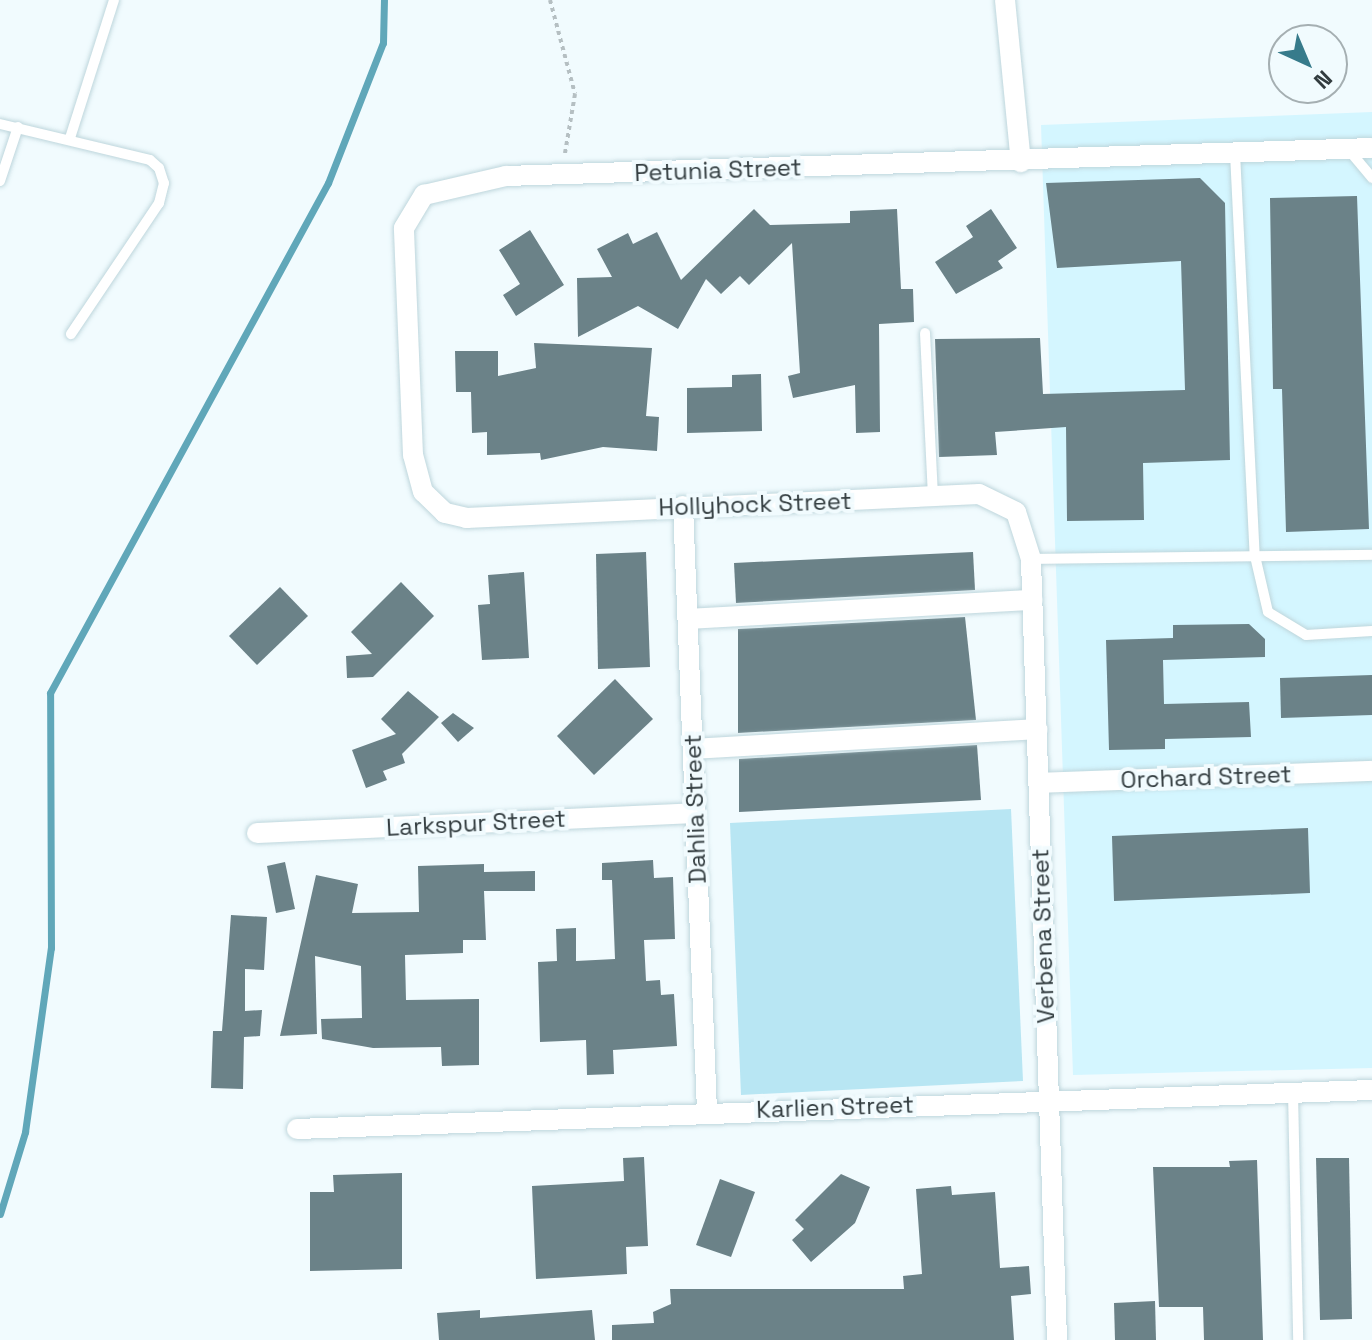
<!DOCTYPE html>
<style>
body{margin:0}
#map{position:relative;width:1372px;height:1340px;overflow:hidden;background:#f1fbfe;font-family:"Space Grotesk",sans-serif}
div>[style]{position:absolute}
.built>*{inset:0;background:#d4f6ff}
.green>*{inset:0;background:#b8e6f3}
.stream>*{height:7px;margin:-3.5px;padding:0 3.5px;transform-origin:3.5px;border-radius:3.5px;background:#60a7b9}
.building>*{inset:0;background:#6b8288}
.path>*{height:4px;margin-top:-2px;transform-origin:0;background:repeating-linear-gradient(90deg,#b5bfc2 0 4px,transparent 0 8px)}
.roads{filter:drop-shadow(0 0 2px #bed6dc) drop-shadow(0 0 2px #bed6dc)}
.service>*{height:10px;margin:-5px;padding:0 5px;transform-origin:5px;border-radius:5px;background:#fff}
.minor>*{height:20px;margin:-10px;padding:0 10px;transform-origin:10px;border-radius:10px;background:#fff}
span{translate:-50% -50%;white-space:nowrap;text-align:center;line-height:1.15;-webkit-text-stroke:8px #f1fbfe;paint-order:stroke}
.street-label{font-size:24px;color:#323c3f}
.north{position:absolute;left:1268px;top:24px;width:80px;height:80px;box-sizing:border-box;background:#f1fbfe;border:2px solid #a5afb2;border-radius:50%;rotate:136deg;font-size:22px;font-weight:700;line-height:32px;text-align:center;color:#323c3f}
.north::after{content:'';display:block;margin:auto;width:28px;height:36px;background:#377b8b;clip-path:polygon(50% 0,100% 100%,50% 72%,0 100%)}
</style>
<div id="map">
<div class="built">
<div style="clip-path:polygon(1372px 112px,1372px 1068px,1073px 1075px,1041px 125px)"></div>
</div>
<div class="green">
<div style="clip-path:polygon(1011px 809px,1023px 1081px,741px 1095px,730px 823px)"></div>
</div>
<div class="stream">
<div style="left:0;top:1214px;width:86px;rotate:-73deg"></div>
<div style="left:25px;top:1132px;width:186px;rotate:-82deg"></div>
<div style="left:51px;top:948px;width:255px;rotate:-90.2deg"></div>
<div style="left:50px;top:693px;width:581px;rotate:-61.41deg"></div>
<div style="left:328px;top:183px;width:150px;rotate:-68.6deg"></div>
<div style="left:383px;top:43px;width:43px;rotate:-88.7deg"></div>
</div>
<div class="building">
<div style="clip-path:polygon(1200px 178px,1225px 203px,1230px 460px,1143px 463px,1144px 520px,1067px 521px,1066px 427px,995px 432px,997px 455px,939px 457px,935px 339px,1040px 338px,1043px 394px,1185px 390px,1181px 261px,1057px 268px,1046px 183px)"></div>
<div style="clip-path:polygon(1357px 196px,1369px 529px,1286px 532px,1282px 389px,1273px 389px,1270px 198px)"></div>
<div style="clip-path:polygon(754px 209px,770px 225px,850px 223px,850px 211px,897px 209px,901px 289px,913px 289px,914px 322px,879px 324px,880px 432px,856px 433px,855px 385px,793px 398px,788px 376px,800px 373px,792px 243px,749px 285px,740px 276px,721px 294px,706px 279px,678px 329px,638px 306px,578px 337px,577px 278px,612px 277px,597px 249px,628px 233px,633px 244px,657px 232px,681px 280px)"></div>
<div style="clip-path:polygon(991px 209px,1017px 248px,998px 261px,1003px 268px,956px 294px,935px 262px,973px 237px,966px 226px)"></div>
<div style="clip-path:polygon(530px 230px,564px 285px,516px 316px,503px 295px,520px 284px,499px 250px)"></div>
<div style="clip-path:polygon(534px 343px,652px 348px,646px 416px,659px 417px,657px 451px,603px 447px,541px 460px,540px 453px,487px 455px,487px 432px,472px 433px,471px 392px,456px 392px,455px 351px,498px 351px,498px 376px,536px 368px)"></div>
<div style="clip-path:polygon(761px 374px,762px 431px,687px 433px,687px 388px,732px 387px,732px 375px)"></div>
<div style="clip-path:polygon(646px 552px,650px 667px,598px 669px,596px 554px)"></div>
<div style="clip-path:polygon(973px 552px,975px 590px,736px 603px,734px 563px)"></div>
<div style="clip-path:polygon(524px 572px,529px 658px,482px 660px,478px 605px,490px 604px,488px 575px)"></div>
<div style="clip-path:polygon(401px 582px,434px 616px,373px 677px,347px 678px,346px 656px,372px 654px,351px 632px)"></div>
<div style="clip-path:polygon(280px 587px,308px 616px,257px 665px,229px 636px)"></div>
<div style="clip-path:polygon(965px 617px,976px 720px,738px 733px,738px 629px)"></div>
<div style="clip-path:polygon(1249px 624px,1265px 639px,1265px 657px,1163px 660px,1164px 704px,1249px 702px,1251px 737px,1165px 739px,1165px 749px,1109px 750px,1106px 640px,1173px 638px,1173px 625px)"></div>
<div style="clip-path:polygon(1372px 675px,1372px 715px,1281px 718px,1280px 678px)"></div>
<div style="clip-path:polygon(615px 679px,653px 719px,594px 775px,557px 736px)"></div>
<div style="clip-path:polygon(408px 691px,439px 717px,402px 754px,405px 763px,383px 771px,387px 780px,366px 788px,352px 750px,396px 734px,381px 719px)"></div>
<div style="clip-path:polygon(453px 713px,474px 728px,458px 742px,441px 723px)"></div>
<div style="clip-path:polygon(977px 745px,981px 800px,739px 812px,739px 759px)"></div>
<div style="clip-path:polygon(1308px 828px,1310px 893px,1114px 901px,1112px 836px)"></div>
<div style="clip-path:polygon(653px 860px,654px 878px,673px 877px,675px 939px,644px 940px,646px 981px,660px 980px,661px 995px,674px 994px,677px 1046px,613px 1050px,614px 1074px,587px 1075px,586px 1040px,540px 1042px,538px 962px,557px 961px,556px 929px,576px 928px,576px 961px,615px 959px,612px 880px,602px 880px,602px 863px)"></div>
<div style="clip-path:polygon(285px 862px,295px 909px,276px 913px,267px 866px)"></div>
<div style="clip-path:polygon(484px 864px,484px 872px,535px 871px,535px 891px,484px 891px,486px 940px,463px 940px,463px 953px,405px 955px,406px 1000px,479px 999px,479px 1065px,442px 1066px,441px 1047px,373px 1048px,322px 1039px,321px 1019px,362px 1018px,361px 966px,315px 956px,317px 1034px,280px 1036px,316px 875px,358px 884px,352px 913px,419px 912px,418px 866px)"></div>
<div style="clip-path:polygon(231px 915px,267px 917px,264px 970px,245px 969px,245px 1011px,262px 1010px,260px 1036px,244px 1037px,243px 1089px,211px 1088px,213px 1031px,222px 1031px)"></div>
<div style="clip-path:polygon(644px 1157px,648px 1246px,626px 1247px,627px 1274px,536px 1279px,532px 1186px,624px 1181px,623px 1158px)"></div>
<div style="clip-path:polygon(1316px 1158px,1349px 1158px,1352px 1319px,1320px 1320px)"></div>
<div style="clip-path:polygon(1257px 1160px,1263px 1340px,1204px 1340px,1203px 1307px,1159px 1307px,1153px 1167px,1230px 1167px,1229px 1161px)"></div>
<div style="clip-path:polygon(402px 1173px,402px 1269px,310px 1271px,310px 1192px,334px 1192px,333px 1175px)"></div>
<div style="clip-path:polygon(841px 1174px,870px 1187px,855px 1223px,811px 1262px,792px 1240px,804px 1229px,795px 1220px)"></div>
<div style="clip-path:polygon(720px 1179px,755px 1192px,731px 1257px,696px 1245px)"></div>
<div style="clip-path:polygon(951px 1186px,952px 1195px,995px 1192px,1000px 1268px,1029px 1266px,1031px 1294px,1011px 1296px,1014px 1340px,612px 1340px,612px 1325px,654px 1323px,653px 1312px,671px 1304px,670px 1289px,904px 1289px,903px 1276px,922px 1274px,916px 1189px)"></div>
<div style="clip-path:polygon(1155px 1301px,1156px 1340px,1115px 1340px,1114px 1303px)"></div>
<div style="clip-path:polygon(480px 1310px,480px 1318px,592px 1310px,595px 1340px,439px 1340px,437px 1313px)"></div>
</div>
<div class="path">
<div style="left:550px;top:0;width:97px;rotate:75.1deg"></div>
<div style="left:575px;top:94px;width:60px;rotate:99.6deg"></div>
</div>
<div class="roads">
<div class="service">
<div style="left:0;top:124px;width:154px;rotate:13.5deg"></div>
<div style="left:150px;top:160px;width:12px;rotate:42deg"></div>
<div style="left:159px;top:168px;width:16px;rotate:72deg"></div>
<div style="left:164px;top:183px;width:21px;rotate:104deg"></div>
<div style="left:159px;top:203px;width:158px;rotate:123.9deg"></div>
<div style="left:70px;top:138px;width:145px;rotate:-72.3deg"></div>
<div style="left:1348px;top:149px;width:38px;rotate:50deg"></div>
<div style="left:1235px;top:153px;width:403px;rotate:87.2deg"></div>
<div style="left:1255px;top:556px;width:57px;rotate:76.9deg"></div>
<div style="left:1268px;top:612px;width:44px;rotate:31.2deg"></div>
<div style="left:1306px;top:635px;width:66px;rotate:-3.5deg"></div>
<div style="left:0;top:181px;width:57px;rotate:-71.6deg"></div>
<div style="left:925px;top:333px;width:163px;rotate:87.2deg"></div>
<div style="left:1031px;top:559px;width:341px;rotate:-0.7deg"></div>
<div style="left:1293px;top:1092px;width:248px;rotate:88.8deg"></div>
</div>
<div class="minor">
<div style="left:1005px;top:0;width:163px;rotate:84.4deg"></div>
<div style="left:683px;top:506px;width:606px;rotate:87.73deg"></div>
<div style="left:688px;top:619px;width:345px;rotate:-3.2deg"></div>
<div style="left:693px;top:749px;width:345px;rotate:-3.3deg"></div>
<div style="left:1039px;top:783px;width:333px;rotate:-2.1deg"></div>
<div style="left:257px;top:833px;width:439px;rotate:-2.6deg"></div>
<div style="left:297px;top:1129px;width:1076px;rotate:-2.08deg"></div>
<div style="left:1057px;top:1340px;width:781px;rotate:-91.91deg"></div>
<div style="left:1031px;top:559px;width:49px;rotate:-107.7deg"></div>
<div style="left:1016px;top:512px;width:41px;rotate:-154.1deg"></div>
<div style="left:979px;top:494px;width:513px;rotate:177.32deg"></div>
<div style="left:467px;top:518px;width:23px;rotate:-167deg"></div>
<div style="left:445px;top:513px;width:30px;rotate:-136deg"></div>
<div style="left:423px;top:492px;width:38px;rotate:-105deg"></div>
<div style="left:413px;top:455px;width:227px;rotate:-92.3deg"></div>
<div style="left:404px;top:228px;width:39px;rotate:-59deg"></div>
<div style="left:424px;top:195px;width:84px;rotate:-13deg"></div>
<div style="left:506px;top:176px;width:866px;rotate:-1.85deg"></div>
</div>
</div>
<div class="street-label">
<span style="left:718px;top:170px;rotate:-2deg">Petunia Street</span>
<span style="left:755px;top:504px;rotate:-2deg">Hollyhock Street</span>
<span style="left:1206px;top:777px;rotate:-2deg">Orchard Street</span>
<span style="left:695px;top:809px;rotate:-92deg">Dahlia Street</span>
<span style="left:476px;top:823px;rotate:-3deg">Larkspur Street</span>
<span style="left:1043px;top:936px;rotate:-92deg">Verbena Street</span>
<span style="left:835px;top:1107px;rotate:-2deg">Karlien Street</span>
</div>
<div class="north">N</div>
</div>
